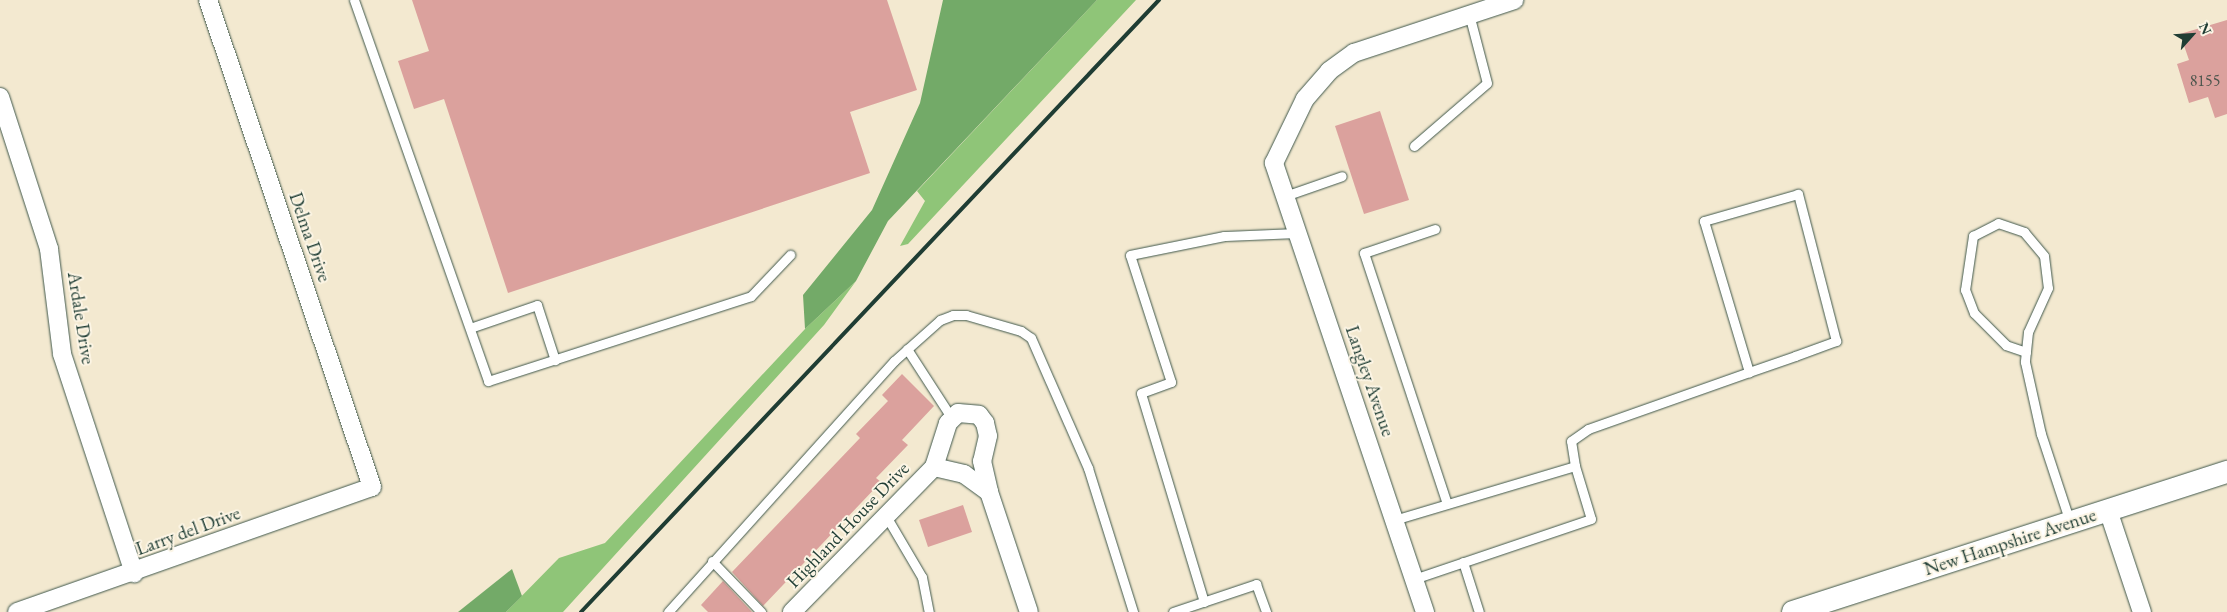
<!DOCTYPE html>
<style>
body{margin:0}
#map{position:relative;width:2227px;height:612px;overflow:hidden;background:#f3e9d0;font-family:"EB Garamond",serif}
div>[style]{position:absolute}
.green>*{inset:0;background:#8fc578}
.forest>*{inset:0;background:#73aa68}
.building>*{inset:0;background:#dba19d}
.roads{filter:drop-shadow(0 0 1px #3f574b) drop-shadow(0 0 1px #3f574b)}
.service>*{height:9px;margin:-4.5px;padding:0 4.5px;transform-origin:4.5px;border-radius:4.5px;background:#fff}
.minor>*{height:18px;margin:-9px;padding:0 9px;transform-origin:9px;border-radius:9px;background:#fff}
.tertiary>*{height:22px;margin:-11px;padding:0 11px;transform-origin:11px;border-radius:11px;background:#fff}
.rail>*{height:4px;margin:-2px;padding:0 2px;transform-origin:2px;border-radius:2px;background:#1f3d34}
span{translate:-50% -50%;white-space:nowrap;text-align:center;line-height:1.15;-webkit-text-stroke:4px #fcf5e5;paint-order:stroke}
.number-label{font-size:16px;color:#4e564e}
.number-label span{-webkit-text-stroke-width:0}
.street-label{font-size:19px;color:#1f3d34}
.north{position:absolute;left:2167px;top:10px;width:50px;height:50px;-webkit-text-stroke:4px #fcf5e5;paint-order:stroke;rotate:64deg;font-size:14px;font-weight:700;line-height:20px;text-align:center;color:#1f3d34}
.north::after{content:'';display:block;margin:auto;width:18px;height:22px;background:#1f3d34;clip-path:polygon(50% 0,100% 100%,50% 72%,0 100%)}
</style>
<div id="map">
<div class="green">
<div style="clip-path:polygon(1097px 0,1136px 0,908px 244px,900px 246px,925px 201px,917px 191px)"></div>
<div style="clip-path:polygon(856px 281px,824px 325px,563px 612px,506px 612px,559px 558px,605px 543px,805px 329px)"></div>
</div>
<div class="forest">
<div style="clip-path:polygon(943px 0,1097px 0,888px 221px,856px 281px,805px 329px,803px 295px,872px 210px,920px 103px)"></div>
<div style="clip-path:polygon(512px 569px,522px 596px,506px 612px,458px 612px)"></div>
</div>
<div class="building">
<div style="clip-path:polygon(412px 0,887px 0,917px 90px,850px 112px,870px 173px,508px 293px,444px 99px,414px 109px,398px 61px,429px 51px)"></div>
<div style="clip-path:polygon(2227px 20px,2227px 114px,2215px 118px,2208px 97px,2189px 103px,2177px 64px,2189px 60px,2180px 34px)"></div>
<div style="clip-path:polygon(1380px 111px,1409px 200px,1364px 214px,1335px 126px)"></div>
<div style="clip-path:polygon(902px 374px,934px 406px,902px 440px,908px 445px,876px 478px,881px 482px,763px 606px,732px 572px,860px 438px,856px 434px,888px 401px,882px 395px)"></div>
<div style="clip-path:polygon(963px 505px,972px 532px,928px 547px,919px 520px)"></div>
<div style="clip-path:polygon(723px 581px,752px 612px,708px 612px,701px 605px)"></div>
</div>
<div class="roads">
<div class="service">
<div style="left:354px;top:0;width:404px;rotate:70.6deg"></div>
<div style="left:488px;top:381px;width:276px;rotate:-17.9deg"></div>
<div style="left:751px;top:296px;width:57px;rotate:-46.4deg"></div>
<div style="left:1414px;top:146px;width:96px;rotate:-40.8deg"></div>
<div style="left:1487px;top:83px;width:71px;rotate:-104.6deg"></div>
<div style="left:1285px;top:196px;width:60px;rotate:-19.3deg"></div>
<div style="left:1435px;top:229px;width:75px;rotate:161.3deg"></div>
<div style="left:1364px;top:253px;width:264px;rotate:71.7deg"></div>
<div style="left:470px;top:328px;width:71px;rotate:-18.9deg"></div>
<div style="left:537px;top:305px;width:58px;rotate:71.9deg"></div>
<div style="left:907px;top:349px;width:81px;rotate:57.1deg"></div>
<div style="left:2026px;top:352px;width:21px;rotate:-161deg"></div>
<div style="left:2006px;top:345px;width:45px;rotate:-135deg"></div>
<div style="left:1974px;top:313px;width:25px;rotate:-111deg"></div>
<div style="left:1965px;top:290px;width:55px;rotate:-81.6deg"></div>
<div style="left:1973px;top:236px;width:28px;rotate:-27deg"></div>
<div style="left:1998px;top:223px;width:28px;rotate:19deg"></div>
<div style="left:2024px;top:232px;width:31px;rotate:50deg"></div>
<div style="left:2044px;top:256px;width:32px;rotate:83deg"></div>
<div style="left:2048px;top:288px;width:48px;rotate:114.4deg"></div>
<div style="left:2028px;top:332px;width:30px;rotate:96deg"></div>
<div style="left:2025px;top:362px;width:74px;rotate:77.5deg"></div>
<div style="left:2041px;top:434px;width:93px;rotate:71.8deg"></div>
<div style="left:1575px;top:466px;width:25px;rotate:-99deg"></div>
<div style="left:1571px;top:441px;width:21px;rotate:-35deg"></div>
<div style="left:1588px;top:429px;width:171px;rotate:-19.5deg"></div>
<div style="left:1749px;top:372px;width:49px;rotate:-19.2deg"></div>
<div style="left:1795px;top:356px;width:44px;rotate:-20.1deg"></div>
<div style="left:1836px;top:341px;width:152px;rotate:-104.5deg"></div>
<div style="left:1798px;top:194px;width:98px;rotate:164deg"></div>
<div style="left:1704px;top:221px;width:158px;rotate:73.4deg"></div>
<div style="left:886px;top:516px;width:71px;rotate:59.5deg"></div>
<div style="left:922px;top:577px;width:36px;rotate:79deg"></div>
<div style="left:1394px;top:520px;width:189px;rotate:-16.6deg"></div>
<div style="left:1575px;top:466px;width:55px;rotate:73.2deg"></div>
<div style="left:1591px;top:519px;width:187px;rotate:161.3deg"></div>
<div style="left:712px;top:561px;width:71px;rotate:46.1deg"></div>
<div style="left:1463px;top:562px;width:52px;rotate:72.3deg"></div>
<div style="left:1204px;top:602px;width:218px;rotate:-106.8deg"></div>
<div style="left:1141px;top:393px;width:32px;rotate:-20deg"></div>
<div style="left:1171px;top:382px;width:133px;rotate:-107.9deg"></div>
<div style="left:1130px;top:255px;width:96px;rotate:-11.4deg"></div>
<div style="left:1224px;top:236px;width:74px;rotate:-2.3deg"></div>
<div style="left:668px;top:612px;width:338px;rotate:-48deg"></div>
<div style="left:894px;top:361px;width:62px;rotate:-41.7deg"></div>
<div style="left:940px;top:320px;width:14px;rotate:-21deg"></div>
<div style="left:953px;top:315px;width:13px"></div>
<div style="left:966px;top:315px;width:57px;rotate:16.2deg"></div>
<div style="left:1021px;top:331px;width:12px;rotate:35deg"></div>
<div style="left:1031px;top:338px;width:142px;rotate:66.3deg"></div>
<div style="left:1088px;top:468px;width:151px;rotate:72.6deg"></div>
<div style="left:1173px;top:612px;width:88px;rotate:-18.6deg"></div>
<div style="left:1256px;top:584px;width:30px;rotate:70deg"></div>
</div>
<div class="minor">
<div style="left:0;top:97px;width:160px;rotate:72.1deg"></div>
<div style="left:49px;top:249px;width:106px;rotate:82.9deg"></div>
<div style="left:62px;top:354px;width:231px;rotate:71.8deg"></div>
<div style="left:934px;top:467px;width:31px;rotate:13deg"></div>
<div style="left:964px;top:474px;width:31px;rotate:36deg"></div>
<div style="left:989px;top:492px;width:126px;rotate:71.6deg"></div>
<div style="left:2108px;top:510px;width:108px;rotate:71.6deg"></div>
<div style="left:17px;top:612px;width:376px;rotate:-19.4deg"></div>
<div style="left:372px;top:487px;width:514px;rotate:-108.61deg"></div>
<div style="left:792px;top:612px;width:203px;rotate:-45.6deg"></div>
<div style="left:934px;top:467px;width:46px;rotate:-72.3deg"></div>
<div style="left:948px;top:423px;width:14px;rotate:-45deg"></div>
<div style="left:958px;top:413px;width:21px;rotate:5deg"></div>
<div style="left:979px;top:415px;width:10px;rotate:53deg"></div>
<div style="left:985px;top:423px;width:13px;rotate:77deg"></div>
<div style="left:988px;top:436px;width:26px;rotate:103deg"></div>
<div style="left:982px;top:461px;width:32px;rotate:77deg"></div>
<div style="left:1425px;top:612px;width:474px;rotate:-108.6deg"></div>
<div style="left:1274px;top:163px;width:71px;rotate:-64.2deg"></div>
<div style="left:1305px;top:99px;width:37px;rotate:-49deg"></div>
<div style="left:1329px;top:71px;width:31px;rotate:-36deg"></div>
<div style="left:1354px;top:53px;width:169px;rotate:-18.3deg"></div>
</div>
<div class="tertiary">
<div style="left:1793px;top:612px;width:456px;rotate:-17.9deg"></div>
</div>
</div>
<div class="rail">
<div style="left:581px;top:612px;width:842px;rotate:-46.64deg"></div>
</div>
<div class="number-label">
<span style="left:2205px;top:81px">8155</span>
</div>
<div class="street-label">
<span style="left:310px;top:237px;rotate:71deg">Delma Drive</span>
<span style="left:81px;top:318px;rotate:81deg">Ardale Drive</span>
<span style="left:1370px;top:381px;rotate:71deg">Langley Avenue</span>
<span style="left:848px;top:525px;rotate:-46deg">Highland House Drive</span>
<span style="left:188px;top:531px;rotate:-20deg">Larry del Drive</span>
<span style="left:2010px;top:542px;rotate:-18deg">New Hampshire Avenue</span>
</div>
<div class="north">N</div>
</div>
